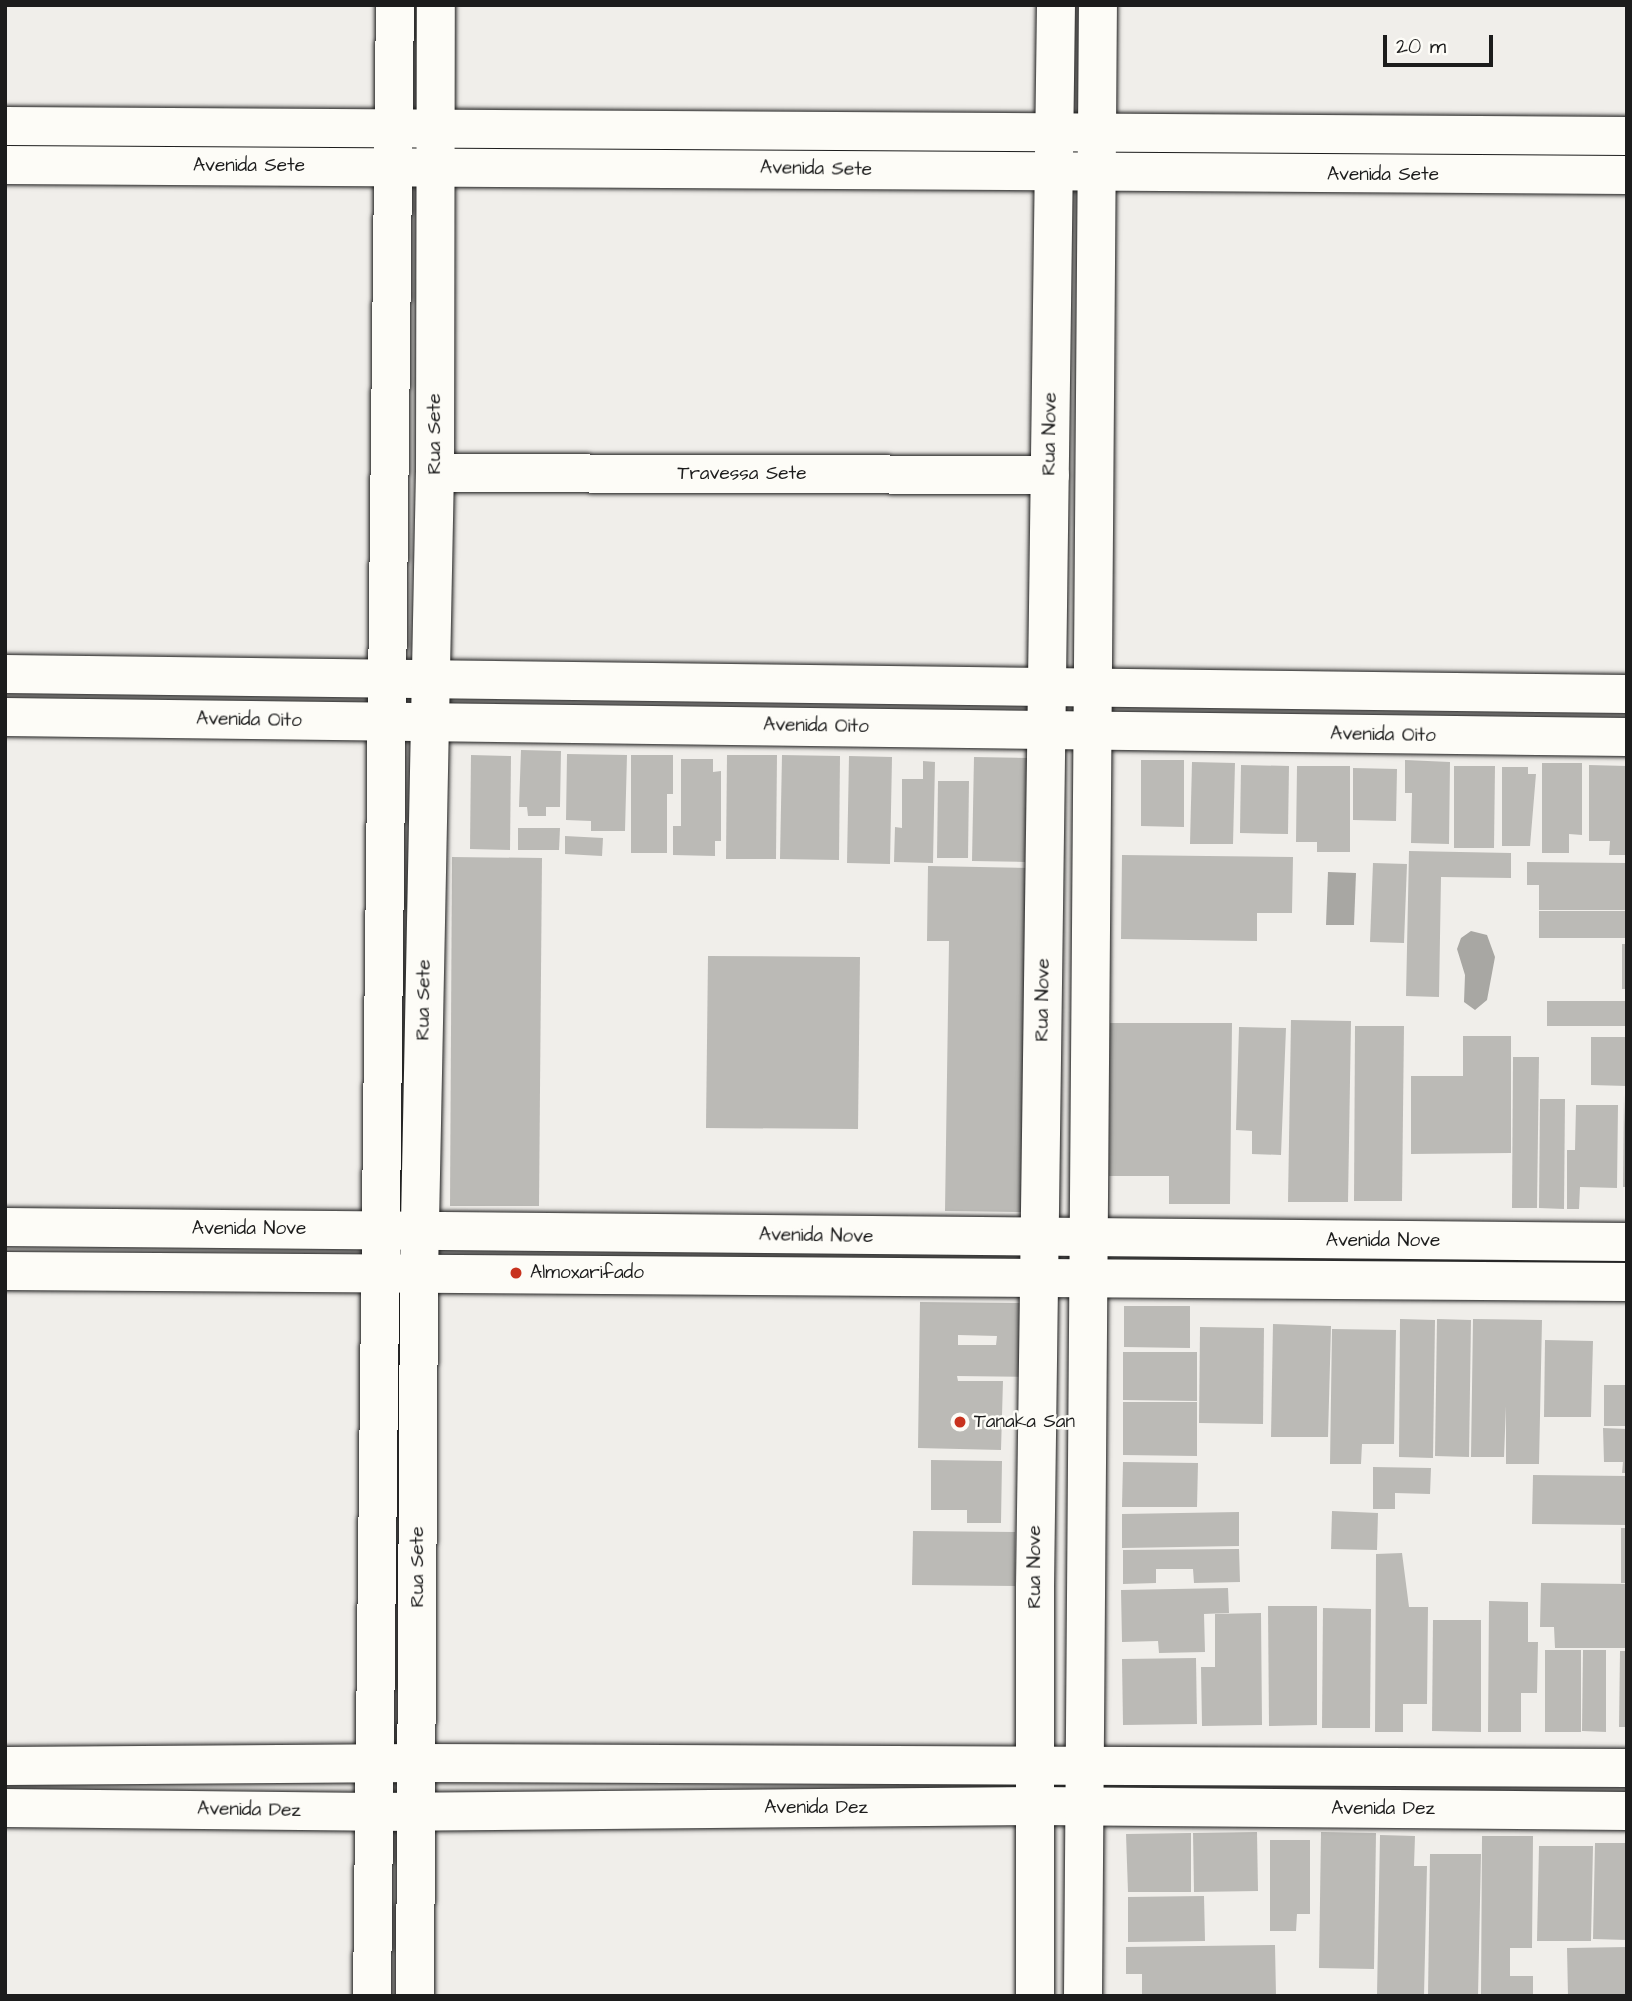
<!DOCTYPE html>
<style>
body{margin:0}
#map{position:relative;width:1632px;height:2001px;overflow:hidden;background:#f0eeea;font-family:"Architects Daughter",sans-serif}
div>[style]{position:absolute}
.water>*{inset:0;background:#a8a7a3}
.building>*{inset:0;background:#bbbab6}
.roads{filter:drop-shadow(0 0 2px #1c1c1c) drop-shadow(0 0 2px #1c1c1c)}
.minor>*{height:38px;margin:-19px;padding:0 19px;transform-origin:19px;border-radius:19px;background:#fdfcf7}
.dots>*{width:19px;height:19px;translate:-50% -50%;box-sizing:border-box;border:4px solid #fdfcf7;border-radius:50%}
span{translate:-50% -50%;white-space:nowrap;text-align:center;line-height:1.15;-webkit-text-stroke:5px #fdfcf7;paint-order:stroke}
.street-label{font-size:19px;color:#1c1c1c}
.poi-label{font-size:19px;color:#1c1c1c}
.left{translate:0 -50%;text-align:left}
.frame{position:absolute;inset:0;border:7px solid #1c1c1c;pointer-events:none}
.scale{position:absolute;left:1383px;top:35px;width:110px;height:32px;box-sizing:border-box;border:4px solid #1c1c1c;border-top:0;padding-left:9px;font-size:21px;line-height:24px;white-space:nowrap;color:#1c1c1c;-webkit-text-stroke:5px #fdfcf7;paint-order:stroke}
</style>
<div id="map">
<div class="water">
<div style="clip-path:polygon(1328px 872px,1356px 873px,1354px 925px,1326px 925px)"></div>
<div style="clip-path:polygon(1471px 931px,1487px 935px,1495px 957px,1487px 1000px,1475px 1010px,1464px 1002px,1465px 975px,1457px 949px,1461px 938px)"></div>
</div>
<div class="building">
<div style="clip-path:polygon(521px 750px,561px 751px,560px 807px,546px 807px,546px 816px,528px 816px,527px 807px,519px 807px)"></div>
<div style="clip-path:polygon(567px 754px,627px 755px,625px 831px,591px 831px,591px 821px,566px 820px)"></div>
<div style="clip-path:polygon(471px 755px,511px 756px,510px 850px,470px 849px)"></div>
<div style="clip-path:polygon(631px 755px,673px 755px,673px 794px,667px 794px,667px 853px,631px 853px)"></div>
<div style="clip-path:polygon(727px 755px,777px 755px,776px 859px,726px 859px)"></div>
<div style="clip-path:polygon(782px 755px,840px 756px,839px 860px,780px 859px)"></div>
<div style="clip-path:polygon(849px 756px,892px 757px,890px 864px,847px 863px)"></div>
<div style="clip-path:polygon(974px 757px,1027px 758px,1025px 862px,972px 861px)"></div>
<div style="clip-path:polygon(681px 759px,713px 759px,713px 772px,721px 771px,721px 841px,715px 841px,715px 856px,673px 855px,673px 826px,681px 826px)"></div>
<div style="clip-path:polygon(1141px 760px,1184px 760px,1184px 827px,1141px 826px)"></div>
<div style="clip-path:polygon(1405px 760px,1450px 762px,1449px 844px,1411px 843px,1412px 793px,1405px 793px)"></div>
<div style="clip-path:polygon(923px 761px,935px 762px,933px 863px,894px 862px,895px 827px,902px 828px,902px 779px,923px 779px)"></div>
<div style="clip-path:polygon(1192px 762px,1235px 763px,1233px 844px,1190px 844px)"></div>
<div style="clip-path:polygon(1542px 763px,1582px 763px,1582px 835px,1569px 834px,1569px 853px,1542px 853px)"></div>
<div style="clip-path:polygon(1241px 765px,1289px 766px,1288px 834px,1240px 833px)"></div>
<div style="clip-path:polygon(1589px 765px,1627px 766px,1627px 855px,1609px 855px,1610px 841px,1589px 841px)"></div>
<div style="clip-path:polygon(1297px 766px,1350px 766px,1350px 852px,1317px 852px,1317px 842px,1296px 842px)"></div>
<div style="clip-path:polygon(1454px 766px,1495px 766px,1494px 848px,1454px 848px)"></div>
<div style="clip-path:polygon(1502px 767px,1528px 767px,1528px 774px,1536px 774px,1530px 846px,1502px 846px)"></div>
<div style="clip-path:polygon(1353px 768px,1397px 769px,1396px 821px,1353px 820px)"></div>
<div style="clip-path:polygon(938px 781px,969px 781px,968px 858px,937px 858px)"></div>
<div style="clip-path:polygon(518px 828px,560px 828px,559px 850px,518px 850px)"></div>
<div style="clip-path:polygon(565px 836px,603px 838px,602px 856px,565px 854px)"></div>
<div style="clip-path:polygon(1409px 851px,1511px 853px,1511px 878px,1441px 877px,1439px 997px,1406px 996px)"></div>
<div style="clip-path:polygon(1122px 855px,1293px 857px,1292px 913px,1257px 913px,1257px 941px,1121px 939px)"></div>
<div style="clip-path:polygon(452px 857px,542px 858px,539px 1206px,450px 1206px)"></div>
<div style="clip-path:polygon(1527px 862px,1627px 863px,1627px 910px,1539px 910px,1539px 885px,1527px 885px)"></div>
<div style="clip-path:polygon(1373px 863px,1407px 864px,1404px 943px,1370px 942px)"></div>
<div style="clip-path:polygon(928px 866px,1028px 868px,1022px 1212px,945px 1211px,949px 941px,927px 941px)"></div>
<div style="clip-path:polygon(1539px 911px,1627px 911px,1627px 938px,1539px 938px)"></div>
<div style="clip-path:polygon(1622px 944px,1627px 944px,1627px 989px,1622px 989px)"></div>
<div style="clip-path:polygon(708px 956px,860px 957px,858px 1129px,706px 1128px)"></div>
<div style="clip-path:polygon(1547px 1001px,1627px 1001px,1627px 1026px,1547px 1026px)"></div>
<div style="clip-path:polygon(1291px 1020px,1351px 1021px,1348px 1202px,1288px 1202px)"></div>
<div style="clip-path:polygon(1110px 1023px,1232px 1023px,1230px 1204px,1169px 1204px,1169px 1176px,1109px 1176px)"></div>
<div style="clip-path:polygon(1355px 1026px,1404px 1026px,1402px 1201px,1354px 1201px)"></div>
<div style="clip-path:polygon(1239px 1027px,1286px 1028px,1281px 1155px,1252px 1154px,1252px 1131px,1236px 1130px)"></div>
<div style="clip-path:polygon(1463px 1036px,1511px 1036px,1511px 1153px,1411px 1154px,1411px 1076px,1463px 1076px)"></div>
<div style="clip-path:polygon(1591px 1037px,1627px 1037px,1627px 1086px,1591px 1085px)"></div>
<div style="clip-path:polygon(1513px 1057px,1539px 1057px,1537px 1208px,1512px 1208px)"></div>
<div style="clip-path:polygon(1624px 1094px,1627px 1187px,1623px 1187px)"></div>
<div style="clip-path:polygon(1540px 1099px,1565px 1099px,1564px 1209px,1539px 1208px)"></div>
<div style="clip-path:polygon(1576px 1105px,1618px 1105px,1617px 1188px,1580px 1187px,1579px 1209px,1567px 1209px,1567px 1150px,1575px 1150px)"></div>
<div style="clip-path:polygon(evenodd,920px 1302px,1029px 1303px,1028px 1377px,957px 1376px,958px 1381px,1003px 1381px,1001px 1450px,918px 1448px,920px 1302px,958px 1335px,997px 1336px,996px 1345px,958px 1345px,958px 1335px)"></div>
<div style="clip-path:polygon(1124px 1306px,1190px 1306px,1190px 1348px,1124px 1347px)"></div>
<div style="clip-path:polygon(1400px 1319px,1435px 1320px,1433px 1458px,1399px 1457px)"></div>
<div style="clip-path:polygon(1437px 1319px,1471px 1320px,1469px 1457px,1435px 1456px)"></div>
<div style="clip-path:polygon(1473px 1319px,1542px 1320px,1539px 1464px,1506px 1464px,1506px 1406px,1504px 1457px,1471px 1457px)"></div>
<div style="clip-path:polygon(1273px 1324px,1331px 1326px,1328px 1437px,1271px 1437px)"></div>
<div style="clip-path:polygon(1200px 1327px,1264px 1328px,1263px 1424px,1199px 1423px)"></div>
<div style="clip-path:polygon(1332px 1329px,1396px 1330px,1394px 1444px,1362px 1444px,1361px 1464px,1330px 1464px)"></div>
<div style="clip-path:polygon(1545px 1340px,1593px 1341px,1591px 1417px,1544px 1417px)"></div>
<div style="clip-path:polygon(1123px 1352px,1197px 1352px,1197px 1401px,1123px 1400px)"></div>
<div style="clip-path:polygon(1604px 1385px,1627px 1385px,1627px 1426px,1604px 1426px)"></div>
<div style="clip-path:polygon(1123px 1402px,1197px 1402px,1197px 1456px,1123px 1455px)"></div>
<div style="clip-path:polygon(1603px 1428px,1627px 1429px,1627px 1473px,1622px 1473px,1623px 1462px,1604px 1462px)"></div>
<div style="clip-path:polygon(931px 1460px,1002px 1461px,1001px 1523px,967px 1523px,967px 1510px,931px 1510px)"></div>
<div style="clip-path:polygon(1123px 1462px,1198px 1463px,1197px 1507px,1122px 1507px)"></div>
<div style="clip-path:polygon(1373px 1467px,1431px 1468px,1430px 1494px,1395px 1493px,1395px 1509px,1373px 1509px)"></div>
<div style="clip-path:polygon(1533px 1475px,1627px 1476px,1627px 1525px,1532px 1524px)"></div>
<div style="clip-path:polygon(1332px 1511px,1378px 1513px,1377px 1550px,1331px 1549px)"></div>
<div style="clip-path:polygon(1239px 1512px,1239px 1546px,1122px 1548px,1122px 1514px)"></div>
<div style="clip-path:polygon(1621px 1528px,1627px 1528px,1627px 1583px,1621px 1583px)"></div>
<div style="clip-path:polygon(913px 1531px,1015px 1532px,1015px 1586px,912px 1585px)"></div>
<div style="clip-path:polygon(1239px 1549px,1240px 1582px,1194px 1583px,1193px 1569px,1156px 1569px,1156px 1583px,1123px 1584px,1123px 1550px)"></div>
<div style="clip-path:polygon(1402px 1553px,1409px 1607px,1428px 1607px,1427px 1704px,1403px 1704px,1403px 1732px,1375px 1732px,1376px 1554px)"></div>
<div style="clip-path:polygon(1541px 1583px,1627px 1584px,1627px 1648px,1555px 1648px,1554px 1627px,1540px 1627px)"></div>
<div style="clip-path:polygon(1228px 1588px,1229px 1613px,1204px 1614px,1205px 1652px,1159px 1653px,1158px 1641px,1122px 1642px,1121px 1590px)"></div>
<div style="clip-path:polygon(1489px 1601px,1528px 1602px,1528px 1642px,1538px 1642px,1537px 1693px,1521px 1693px,1521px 1732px,1488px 1732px)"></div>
<div style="clip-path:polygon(1268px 1606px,1317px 1606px,1317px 1725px,1269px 1726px)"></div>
<div style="clip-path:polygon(1323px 1608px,1371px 1609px,1370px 1728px,1322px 1728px)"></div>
<div style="clip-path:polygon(1261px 1613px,1262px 1725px,1202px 1726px,1201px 1667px,1215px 1667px,1215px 1614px)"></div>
<div style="clip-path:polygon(1433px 1620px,1481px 1620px,1481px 1732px,1432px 1731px)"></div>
<div style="clip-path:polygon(1545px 1650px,1581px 1650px,1581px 1732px,1545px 1732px)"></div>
<div style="clip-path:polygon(1583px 1650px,1606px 1650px,1606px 1732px,1582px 1731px)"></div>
<div style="clip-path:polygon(1620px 1651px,1627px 1651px,1627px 1727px,1619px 1727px)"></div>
<div style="clip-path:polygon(1196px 1658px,1197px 1724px,1123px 1725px,1122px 1659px)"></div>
<div style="clip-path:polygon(1257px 1832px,1258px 1891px,1194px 1892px,1193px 1833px)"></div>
<div style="clip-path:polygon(1321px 1832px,1376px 1833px,1374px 1969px,1319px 1968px)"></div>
<div style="clip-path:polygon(1191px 1833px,1191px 1892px,1128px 1892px,1126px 1834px)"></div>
<div style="clip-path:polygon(1380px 1835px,1415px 1836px,1414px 1866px,1427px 1866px,1424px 1996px,1377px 1995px)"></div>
<div style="clip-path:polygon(1482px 1836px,1533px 1836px,1532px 1948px,1510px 1948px,1510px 1976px,1533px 1976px,1533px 1996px,1481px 1996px)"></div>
<div style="clip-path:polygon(1270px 1840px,1310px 1840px,1310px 1914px,1297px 1914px,1296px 1931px,1270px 1931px)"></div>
<div style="clip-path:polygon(1595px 1843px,1627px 1843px,1627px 1940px,1593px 1939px)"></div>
<div style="clip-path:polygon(1539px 1846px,1593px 1846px,1591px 1941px,1537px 1941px)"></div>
<div style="clip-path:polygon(1430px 1854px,1481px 1854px,1478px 1996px,1428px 1996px)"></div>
<div style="clip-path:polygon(1204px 1896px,1205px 1941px,1128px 1942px,1128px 1897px)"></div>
<div style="clip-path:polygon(1275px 1945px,1276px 1996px,1142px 1996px,1142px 1974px,1126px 1974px,1126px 1947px)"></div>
<div style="clip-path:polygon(1627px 1947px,1627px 1994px,1568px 1996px,1567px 1948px)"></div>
</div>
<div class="roads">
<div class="minor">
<div style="left:5px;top:126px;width:1622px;rotate:0.35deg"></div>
<div style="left:5px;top:165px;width:1622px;rotate:0.35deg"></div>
<div style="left:435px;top:473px;width:615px;rotate:0.19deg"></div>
<div style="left:5px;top:674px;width:1622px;rotate:0.71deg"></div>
<div style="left:5px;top:717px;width:1622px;rotate:0.71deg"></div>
<div style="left:5px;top:1227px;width:1622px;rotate:0.53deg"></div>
<div style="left:5px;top:1271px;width:1622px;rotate:0.39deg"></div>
<div style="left:5px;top:1766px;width:412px;rotate:-0.4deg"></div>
<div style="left:417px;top:1763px;width:1210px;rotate:0.24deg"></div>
<div style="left:5px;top:1808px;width:370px;rotate:0.6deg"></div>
<div style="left:375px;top:1812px;width:660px;rotate:-0.52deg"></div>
<div style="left:1035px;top:1806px;width:592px;rotate:0.48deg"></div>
<div style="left:372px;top:1996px;width:1991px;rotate:-89.34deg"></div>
<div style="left:415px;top:1996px;width:722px;rotate:-89.68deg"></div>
<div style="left:419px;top:1274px;width:801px;rotate:-88.86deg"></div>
<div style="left:435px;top:473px;width:468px;rotate:-89.9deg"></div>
<div style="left:1035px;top:1996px;width:409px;rotate:-90deg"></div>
<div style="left:1035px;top:1587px;width:1582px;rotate:-89.24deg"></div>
<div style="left:1083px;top:1996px;width:1991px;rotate:-89.57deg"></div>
</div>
</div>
<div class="dots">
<div style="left:516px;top:1273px;background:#c8321e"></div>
<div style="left:960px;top:1422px;background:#c8321e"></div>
</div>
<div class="street-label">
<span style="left:249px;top:166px">Avenida Sete</span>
<span style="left:816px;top:169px;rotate:1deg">Avenida Sete</span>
<span style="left:1383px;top:175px">Avenida Sete</span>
<span style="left:435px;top:434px;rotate:-90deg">Rua Sete</span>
<span style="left:1050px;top:434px;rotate:-89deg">Rua Nove</span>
<span style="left:742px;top:474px">Travessa Sete</span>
<span style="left:249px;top:720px;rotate:1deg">Avenida Oito</span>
<span style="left:816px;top:726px;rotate:1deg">Avenida Oito</span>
<span style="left:1383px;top:735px;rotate:1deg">Avenida Oito</span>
<span style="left:424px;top:1000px;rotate:-89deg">Rua Sete</span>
<span style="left:1043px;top:1000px;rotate:-89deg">Rua Nove</span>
<span style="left:249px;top:1229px">Avenida Nove</span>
<span style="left:816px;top:1236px;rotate:1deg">Avenida Nove</span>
<span style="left:1383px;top:1241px">Avenida Nove</span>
<span style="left:418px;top:1567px;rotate:-90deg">Rua Sete</span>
<span style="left:1035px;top:1567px;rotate:-90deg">Rua Nove</span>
<span style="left:816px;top:1808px">Avenida Dez</span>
<span style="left:1383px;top:1809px">Avenida Dez</span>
<span style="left:249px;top:1810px;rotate:1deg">Avenida Dez</span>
</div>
<div class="poi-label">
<span class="left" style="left:530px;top:1273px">Almoxarifado</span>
<span class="left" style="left:974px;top:1422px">Tanaka San</span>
</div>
<div class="frame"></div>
<div class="scale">20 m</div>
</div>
